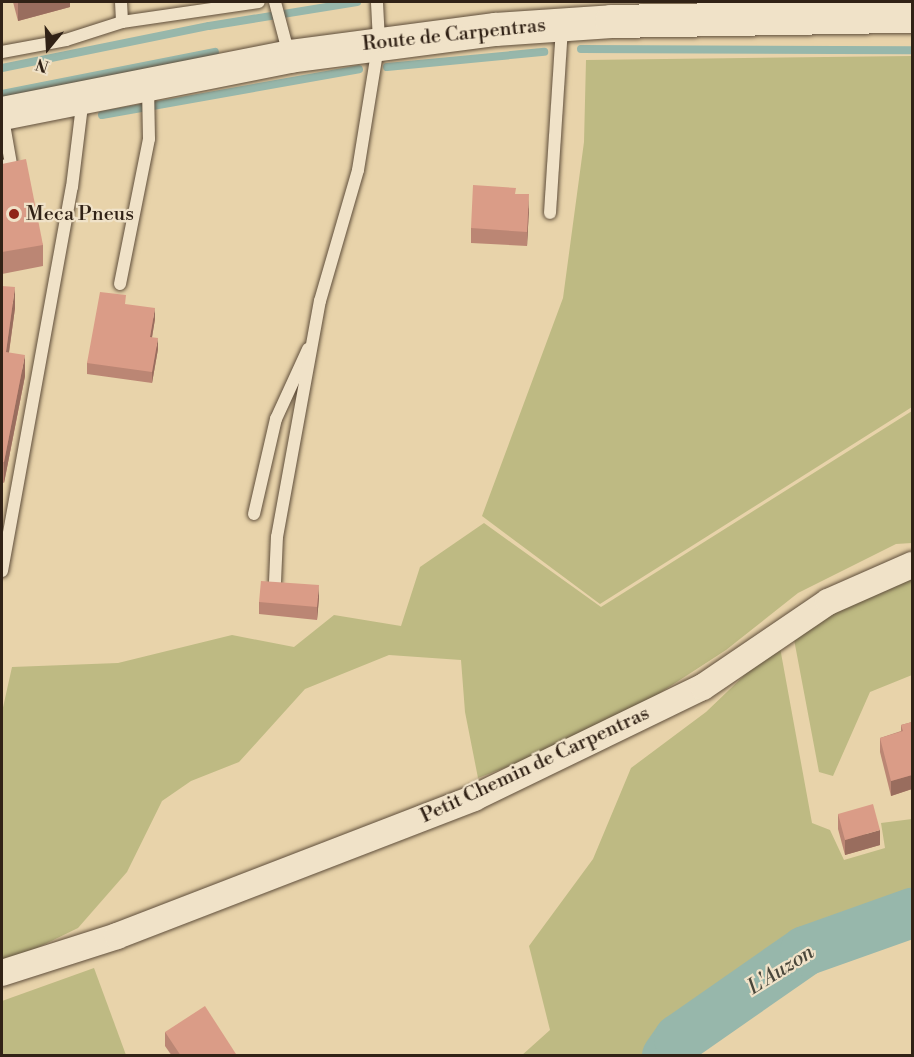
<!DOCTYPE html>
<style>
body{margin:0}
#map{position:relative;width:914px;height:1057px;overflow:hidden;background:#e8d3aa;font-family:"Libre Bodoni",serif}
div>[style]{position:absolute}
.green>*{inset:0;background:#beba83}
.stream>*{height:8px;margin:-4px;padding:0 4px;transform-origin:4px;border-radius:4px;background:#97b7ab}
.river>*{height:50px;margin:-25px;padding:0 25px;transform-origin:25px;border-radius:25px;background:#97b7ab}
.roads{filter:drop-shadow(0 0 2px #5f4e3b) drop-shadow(0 0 2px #5f4e3b)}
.service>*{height:12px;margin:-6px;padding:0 6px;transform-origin:6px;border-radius:6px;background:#f0e2c8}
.minor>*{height:26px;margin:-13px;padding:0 13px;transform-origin:13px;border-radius:13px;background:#f0e2c8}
.secondary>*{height:33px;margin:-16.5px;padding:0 16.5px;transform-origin:16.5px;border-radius:16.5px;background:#f0e2c8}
.wall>*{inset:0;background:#bb8674}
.shaded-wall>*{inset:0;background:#996d5e}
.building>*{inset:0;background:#da9c87}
.dots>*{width:16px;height:16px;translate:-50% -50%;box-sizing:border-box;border:3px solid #f0e2c8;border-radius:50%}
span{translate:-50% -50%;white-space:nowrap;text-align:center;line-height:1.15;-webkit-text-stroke:4.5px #f0e2c8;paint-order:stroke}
.street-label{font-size:20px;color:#312216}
.poi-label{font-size:20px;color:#312216}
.left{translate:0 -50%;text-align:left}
.water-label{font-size:21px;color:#4a473b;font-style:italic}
.frame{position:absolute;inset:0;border:3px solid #312216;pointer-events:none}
.north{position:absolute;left:18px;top:18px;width:60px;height:60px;-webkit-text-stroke:4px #f0e2c8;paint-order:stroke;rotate:198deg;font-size:16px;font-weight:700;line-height:24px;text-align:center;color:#312216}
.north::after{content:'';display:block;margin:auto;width:21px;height:27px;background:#312216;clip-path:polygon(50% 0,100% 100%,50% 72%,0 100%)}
</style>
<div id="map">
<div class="green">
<div style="clip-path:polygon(912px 56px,912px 407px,600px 604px,482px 516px,563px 298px,584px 142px,586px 60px)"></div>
<div style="clip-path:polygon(912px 411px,912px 543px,896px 544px,798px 593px,726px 650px,629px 713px,564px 745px,478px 778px,465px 712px,461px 660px,389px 655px,305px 689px,239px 762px,191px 781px,162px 801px,127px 872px,78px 928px,2px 965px,2px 712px,12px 667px,118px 663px,232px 635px,294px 647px,334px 615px,401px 626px,420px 567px,484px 523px,601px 607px)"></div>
<div style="clip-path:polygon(912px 580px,912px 675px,870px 692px,833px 776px,819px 772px,793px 634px,807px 623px,899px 582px)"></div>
<div style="clip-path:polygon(779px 642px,812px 823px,830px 830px,844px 860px,885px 848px,881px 823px,912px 819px,912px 899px,799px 937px,670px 1028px,651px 1055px,521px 1056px,550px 1030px,529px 946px,593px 859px,631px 768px,706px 712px)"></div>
<div style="clip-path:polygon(94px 968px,126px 1055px,2px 1055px,2px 1001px)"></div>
</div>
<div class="stream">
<div style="left:581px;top:49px;width:331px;rotate:0.2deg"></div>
<div style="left:387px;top:67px;width:158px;rotate:-5.5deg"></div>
<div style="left:2px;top:68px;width:211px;rotate:-11.5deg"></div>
<div style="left:209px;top:26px;width:150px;rotate:-9.2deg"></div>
<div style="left:2px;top:94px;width:217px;rotate:-11.2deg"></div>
<div style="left:102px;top:115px;width:261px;rotate:-10.1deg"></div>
</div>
<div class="river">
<div style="left:667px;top:1056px;width:21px;rotate:-55deg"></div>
<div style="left:679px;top:1039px;width:154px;rotate:-34.9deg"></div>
<div style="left:805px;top:951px;width:114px;rotate:-19.6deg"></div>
</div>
<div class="roads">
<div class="service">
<div style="left:121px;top:2px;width:20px;rotate:87deg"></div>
<div style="left:122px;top:22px;width:138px;rotate:-8.3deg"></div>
<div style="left:275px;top:2px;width:55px;rotate:75.2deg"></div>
<div style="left:2px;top:52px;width:65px;rotate:-10.6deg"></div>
<div style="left:66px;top:40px;width:59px;rotate:-17.8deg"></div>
<div style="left:2px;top:166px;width:9px;rotate:-13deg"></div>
<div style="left:11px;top:164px;width:52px;rotate:-100deg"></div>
<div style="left:550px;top:213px;width:188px;rotate:-86.3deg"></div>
<div style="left:120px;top:284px;width:148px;rotate:-78.7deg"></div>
<div style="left:149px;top:139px;width:54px;rotate:-91.1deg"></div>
<div style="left:254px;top:514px;width:98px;rotate:-77deg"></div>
<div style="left:276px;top:419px;width:77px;rotate:-65.4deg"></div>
<div style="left:2px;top:571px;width:390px;rotate:-79.7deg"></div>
<div style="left:72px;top:187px;width:90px;rotate:-83deg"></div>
<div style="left:275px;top:582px;width:45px;rotate:-87.5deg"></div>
<div style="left:277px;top:537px;width:240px;rotate:-79.7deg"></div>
<div style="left:320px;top:301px;width:136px;rotate:-73.8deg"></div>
<div style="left:358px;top:170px;width:131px;rotate:-80.8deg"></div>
<div style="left:379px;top:41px;width:39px;rotate:-93deg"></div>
</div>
<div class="minor">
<div style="left:2px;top:973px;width:121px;rotate:-17.8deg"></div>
<div style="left:117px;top:936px;width:383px;rotate:-21.1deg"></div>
<div style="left:474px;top:798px;width:254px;rotate:-25.9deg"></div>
<div style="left:703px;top:687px;width:151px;rotate:-34.2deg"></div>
<div style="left:828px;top:602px;width:92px;rotate:-23.8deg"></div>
</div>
<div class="secondary">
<div style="left:2px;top:113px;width:293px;rotate:-11.2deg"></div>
<div style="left:289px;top:56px;width:208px;rotate:-7.5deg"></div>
<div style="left:495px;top:29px;width:116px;rotate:-3.9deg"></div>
<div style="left:611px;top:21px;width:301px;rotate:-1deg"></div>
</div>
</div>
<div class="wall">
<div style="clip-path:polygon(13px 2px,70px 2px,70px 7px,18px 21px)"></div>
<div style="clip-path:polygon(2px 164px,43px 245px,43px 266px,2px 274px)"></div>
<div style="clip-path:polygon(516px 194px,529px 209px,527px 246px,471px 243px,471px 228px)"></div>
<div style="clip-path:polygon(2px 286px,15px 308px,9px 353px,25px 376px,4px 483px,2px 482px)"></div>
<div style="clip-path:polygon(126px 305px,155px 319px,152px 338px,158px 349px,152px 383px,87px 374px,87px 363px)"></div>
<div style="clip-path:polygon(319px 598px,317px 620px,259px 614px,259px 602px)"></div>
<div style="clip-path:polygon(912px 722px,912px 789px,891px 796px,880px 752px,880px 738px,901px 731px,901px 725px)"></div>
<div style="clip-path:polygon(838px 814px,880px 845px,845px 855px,838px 829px)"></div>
<div style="clip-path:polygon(165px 1032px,236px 1056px,172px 1056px,165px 1046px)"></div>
</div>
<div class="shaded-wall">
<div style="clip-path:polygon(18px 2px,70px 2px,70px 7px,18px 21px)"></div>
<div style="clip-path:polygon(529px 194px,529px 209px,527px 246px,527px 232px)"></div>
<div style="clip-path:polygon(15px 287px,15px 308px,6px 373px,6px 352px)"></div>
<div style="clip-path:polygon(155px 308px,155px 319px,150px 348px,150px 337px)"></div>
<div style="clip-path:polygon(158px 338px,158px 349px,152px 383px,152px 372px)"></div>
<div style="clip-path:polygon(25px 355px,25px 376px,4px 483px,4px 462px)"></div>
<div style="clip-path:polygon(319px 585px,319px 598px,317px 620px,317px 607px)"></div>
<div style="clip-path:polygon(912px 775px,912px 789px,891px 796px,891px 781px)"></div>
<div style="clip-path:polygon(880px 830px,880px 845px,845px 855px,845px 840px)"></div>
</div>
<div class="building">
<div style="clip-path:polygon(26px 159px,43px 245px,2px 252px,2px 164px)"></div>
<div style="clip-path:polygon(473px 185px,516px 188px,515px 194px,529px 194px,527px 232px,471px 228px)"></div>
<div style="clip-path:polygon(2px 286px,15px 287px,6px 352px,25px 355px,4px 462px,2px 462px)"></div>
<div style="clip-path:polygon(100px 292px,126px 295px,125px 304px,155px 308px,150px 337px,158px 338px,152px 372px,87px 363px)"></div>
<div style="clip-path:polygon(261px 581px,319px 585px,317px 607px,259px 602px)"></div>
<div style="clip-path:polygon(912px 722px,912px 775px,891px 781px,880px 738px,903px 731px,901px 725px)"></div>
<div style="clip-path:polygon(873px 804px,880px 830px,845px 840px,838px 814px)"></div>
<div style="clip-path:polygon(205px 1006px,236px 1054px,234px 1056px,181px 1056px,165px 1032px)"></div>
</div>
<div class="dots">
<div style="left:14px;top:214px;background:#8f2418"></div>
</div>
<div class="street-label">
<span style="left:454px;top:35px;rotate:-6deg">Route de Carpentras</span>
<span style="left:535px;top:765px;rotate:-25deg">Petit Chemin de Carpentras</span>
</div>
<div class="poi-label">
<span class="left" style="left:26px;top:214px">Meca Pneus</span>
</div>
<div class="water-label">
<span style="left:781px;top:970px;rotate:-32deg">L'Auzon</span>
</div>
<div class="frame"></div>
<div class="north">N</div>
</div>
